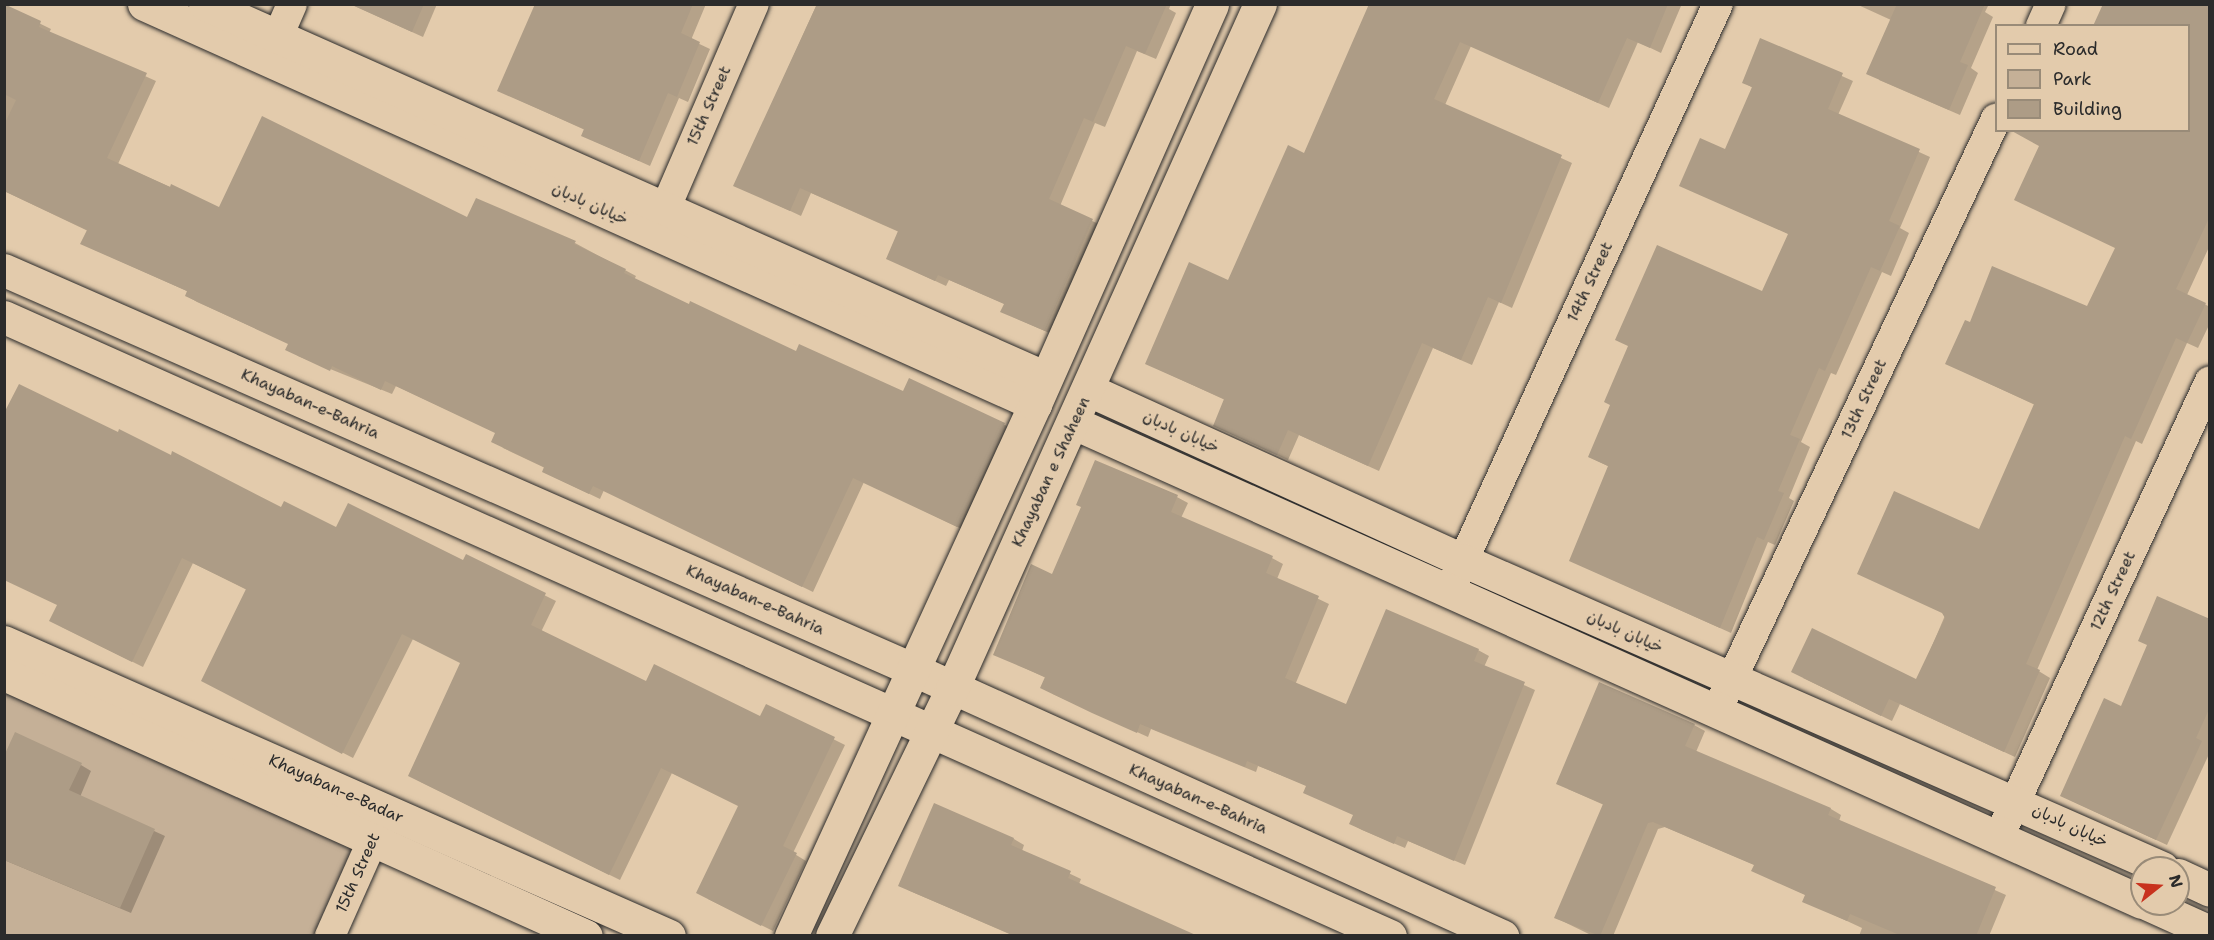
<!DOCTYPE html>
<meta charset="utf-8">
<style>
body{margin:0}
#map{position:relative;width:2214px;height:940px;overflow:hidden;background:#e3cbac;font-family:"Shantell Sans","Playpen Sans Arabic",sans-serif}
div>[style]{position:absolute}
.green>*{inset:0;background:#c5b097}
.shadow>*{inset:0;background:#0003}
.building>*{inset:0;background:#ad9c86}
.roads{filter:drop-shadow(0 0 2px #2b2b2b) drop-shadow(0 0 2px #2b2b2b)}
.minor>*{height:30px;margin:-15px;padding:0 15px;transform-origin:15px;border-radius:15px;background:#e3cbac}
.tertiary>*{height:33px;margin:-16.5px;padding:0 16.5px;transform-origin:16.5px;border-radius:16.5px;background:#e3cbac}
.secondary>*{height:33px;margin:-16.5px;padding:0 16.5px;transform-origin:16.5px;border-radius:16.5px;background:#e3cbac}
span{translate:-50% -50%;white-space:nowrap;text-align:center;line-height:1.15;-webkit-text-stroke:4.5px #e3cbac;paint-order:stroke}
.street-label{font-size:16px;color:#2b2b2b}
.frame{position:absolute;inset:0;border:6px solid #2b2b2b;pointer-events:none}
.legend{position:absolute;left:1995px;top:24px;width:195px;height:108px;box-sizing:border-box;background:#e3cbac;border:2px solid #998b78;margin:0;padding:8px 10px;list-style:none;font-size:18px;color:#2b2b2b}
.legend li{display:flex;align-items:center;gap:12px;height:30px}
.legend b{width:30px;border:2px solid #998b78}
.north{position:absolute;left:2130px;top:856px;width:60px;height:60px;box-sizing:border-box;background:#e3cbac;border:2px solid #998b78;border-radius:50%;rotate:73deg;font-size:16px;font-weight:700;line-height:24px;text-align:center;color:#2b2b2b}
.north::after{content:'';display:block;margin:auto;width:21px;height:27px;background:#c8321e;clip-path:polygon(50% 0,100% 100%,50% 72%,0 100%)}
</style>
<div id="map">
<div class="green">
<div style="clip-path:polygon(4px 691px,360px 845px,320px 935px,5px 935px)"></div>
</div>
<div class="shadow">
<div style="clip-path:polygon(350px 4px,437px 4px,423px 37px)"></div>
<div style="clip-path:polygon(536px 4px,706px 4px,691px 40px,710px 49px,688px 102px,679px 98px,650px 166px,594px 141px,585px 130px,510px 96px)"></div>
<div style="clip-path:polygon(817px 4px,1171px 4px,1169px 9px,1176px 13px,1156px 59px,1137px 51px,1105px 127px,1095px 123px,1060px 206px,1103px 226px,1056px 336px,1013px 317px,1005px 304px,949px 280px,946px 286px,888px 259px,899px 232px,811px 193px,801px 216px,735px 185px)"></div>
<div style="clip-path:polygon(1371px 4px,1681px 6px,1661px 53px,1638px 42px,1609px 108px,1471px 46px,1445px 105px,1572px 163px,1512px 308px,1499px 302px,1472px 365px,1433px 348px,1379px 471px,1299px 435px,1288px 460px,1225px 431px,1225px 400px,1147px 364px,1229px 282px,1305px 154px)"></div>
<div style="clip-path:polygon(1856px 4px,1989px 4px,1985px 12px,1993px 17px,1971px 68px,1978px 73px,1960px 115px,1879px 80px,1891px 20px)"></div>
<div style="clip-path:polygon(2210px 4px,2210px 245px,2187px 295px,2210px 307px,2210px 323px,2198px 348px,2187px 343px,2142px 444px,2136px 441px,2037px 670px,2050px 678px,2015px 757px,1900px 704px,1892px 721px,1803px 678px,1917px 681px,2035px 405px,1947px 364px,1970px 324px,2087px 308px,2188px 130px)"></div>
<div style="clip-path:polygon(4px 6px,51px 29px,49px 33px,156px 81px,118px 164px,220px 209px,468px 219px,477px 200px,575px 243px,636px 276px,634px 280px,797px 353px,904px 393px,910px 380px,1005px 425px,1015px 431px,968px 532px,864px 482px,813px 592px,604px 490px,600px 499px,554px 477px,545px 468px,503px 448px,497px 433px,396px 386px,392px 394px,298px 356px,290px 344px,197px 302px,187px 296px,189px 292px,93px 249px,88px 231px,4px 191px)"></div>
<div style="clip-path:polygon(1761px 40px,1853px 81px,1838px 115px,1930px 157px,1900px 228px,1909px 233px,1891px 276px,1882px 272px,1836px 375px,1831px 373px,1801px 442px,1810px 447px,1789px 498px,1794px 501px,1775px 545px,1768px 542px,1731px 633px,1582px 566px,1610px 467px,1589px 457px,1763px 293px,1789px 234px,1681px 186px,1726px 151px,1753px 88px,1743px 82px)"></div>
<div style="clip-path:polygon(119px 434px,282px 509px,337px 529px,463px 562px,466px 556px,556px 601px,541px 632px,646px 683px,761px 718px,767px 706px,845px 745px,793px 853px,806px 861px,773px 931px,708px 899px,740px 806px,672px 773px,620px 880px,421px 782px,462px 663px,413px 639px,353px 758px,214px 686px,247px 590px,193px 563px,143px 667px,62px 627px,59px 606px)"></div>
<div style="clip-path:polygon(1177px 497px,1188px 503px,1181px 518px,1272px 558px,1283px 564px,1277px 579px,1329px 604px,1295px 685px,1346px 706px,1478px 650px,1489px 656px,1484px 667px,1535px 690px,1465px 865px,1408px 841px,1405px 848px,1362px 830px,1351px 824px,1355px 815px,1308px 786px,1258px 766px,1256px 772px,1151px 729px,1148px 737px,1053px 694px,1046px 678px,995px 654px,1053px 576px)"></div>
<div style="clip-path:polygon(2210px 620px,2210px 752px,2167px 845px,2072px 801px,2122px 708px)"></div>
<div style="clip-path:polygon(1694px 725px,1705px 731px,1696px 752px,1831px 809px,1841px 815px,1839px 821px,2006px 895px,1989px 936px,1859px 936px,1862px 928px,1804px 901px,1806px 895px,1753px 871px,1755px 865px,1665px 827px,1658px 829px,1613px 936px,1593px 936px,1556px 918px,1604px 805px,1568px 789px)"></div>
<div style="clip-path:polygon(81px 765px,91px 771px,80px 797px,165px 836px,131px 913px,4px 860px,4px 786px)"></div>
<div style="clip-path:polygon(935px 805px,1014px 839px,1024px 845px,1022px 851px,1081px 879px,1079px 884px,1014px 936px,910px 891px,900px 885px)"></div>
</div>
<div class="building">
<div style="clip-path:polygon(4px 4px,41px 21px,39px 27px,147px 73px,107px 158px,170px 187px,171px 184px,219px 207px,262px 116px,467px 217px,476px 198px,576px 241px,574px 244px,626px 269px,624px 273px,689px 304px,690px 301px,796px 351px,799px 344px,903px 391px,909px 378px,1005px 423px,957px 527px,853px 478px,802px 587px,593px 486px,589px 494px,542px 472px,544px 467px,491px 442px,495px 433px,385px 381px,381px 390px,332px 366px,330px 371px,285px 350px,288px 344px,185px 296px,187px 291px,80px 244px,87px 230px,4px 191px,4px 125px,16px 100px,4px 94px)"></div>
<div style="clip-path:polygon(350px 4px,424px 4px,412px 32px)"></div>
<div style="clip-path:polygon(535px 4px,693px 4px,681px 33px,700px 42px,677px 97px,668px 93px,639px 161px,581px 136px,584px 129px,497px 91px)"></div>
<div style="clip-path:polygon(817px 4px,1167px 4px,1145px 54px,1126px 46px,1093px 122px,1084px 118px,1049px 199px,1093px 219px,1045px 331px,1000px 312px,1004px 304px,938px 275px,935px 281px,886px 259px,898px 231px,800px 188px,790px 211px,733px 186px)"></div>
<div style="clip-path:polygon(1369px 4px,1668px 4px,1650px 48px,1627px 38px,1598px 103px,1460px 42px,1434px 99px,1562px 155px,1501px 303px,1488px 297px,1461px 360px,1422px 343px,1368px 466px,1288px 430px,1277px 455px,1213px 426px,1224px 399px,1145px 364px,1189px 262px,1228px 280px,1288px 145px,1304px 153px)"></div>
<div style="clip-path:polygon(1897px 4px,1985px 4px,1960px 62px,1968px 65px,1949px 110px,1866px 74px)"></div>
<div style="clip-path:polygon(2103px 4px,2210px 4px,2210px 216px,2176px 289px,2206px 303px,2187px 343px,2176px 338px,2131px 439px,2125px 436px,2026px 664px,2040px 670px,2004px 752px,1889px 699px,1881px 716px,1791px 672px,1812px 628px,1916px 679px,1945px 618px,1942px 613px,1857px 574px,1894px 491px,1979px 529px,2034px 404px,1945px 364px,1965px 320px,1970px 322px,1992px 266px,2087px 306px,2115px 248px,2014px 200px,2039px 146px,2010px 130px,2188px 130px,2188px 26px,2093px 26px)"></div>
<div style="clip-path:polygon(1760px 38px,1843px 73px,1828px 109px,1920px 149px,1889px 221px,1900px 226px,1880px 271px,1871px 267px,1825px 371px,1819px 368px,1790px 435px,1800px 439px,1778px 491px,1784px 493px,1764px 540px,1757px 537px,1720px 628px,1569px 561px,1608px 466px,1588px 457px,1610px 405px,1604px 402px,1628px 346px,1615px 340px,1657px 245px,1762px 291px,1788px 234px,1679px 186px,1700px 138px,1725px 149px,1752px 87px,1742px 83px)"></div>
<div style="clip-path:polygon(19px 384px,118px 432px,119px 429px,171px 455px,172px 451px,281px 507px,284px 501px,336px 527px,348px 503px,463px 560px,466px 554px,546px 593px,531px 625px,646px 681px,654px 664px,760px 716px,766px 704px,835px 737px,783px 846px,797px 853px,761px 926px,696px 893px,738px 806px,661px 768px,609px 875px,408px 776px,460px 663px,402px 634px,342px 754px,201px 681px,246px 589px,182px 558px,132px 662px,49px 621px,57px 605px,4px 580px,4px 413px)"></div>
<div style="clip-path:polygon(1095px 460px,1178px 495px,1171px 512px,1273px 556px,1266px 573px,1319px 596px,1285px 678px,1346px 704px,1386px 609px,1479px 649px,1474px 661px,1525px 682px,1454px 861px,1397px 836px,1394px 844px,1349px 824px,1353px 815px,1303px 793px,1306px 786px,1247px 761px,1245px 767px,1140px 724px,1137px 733px,1092px 713px,1040px 688px,1045px 677px,993px 655px,1031px 564px,1052px 574px,1081px 507px,1076px 505px)"></div>
<div style="clip-path:polygon(2157px 596px,2210px 619px,2210px 707px,2196px 738px,2202px 741px,2156px 840px,2060px 796px,2104px 698px,2121px 706px,2147px 645px,2138px 641px)"></div>
<div style="clip-path:polygon(1599px 682px,1695px 724px,1685px 746px,1831px 808px,1828px 815px,1996px 887px,1976px 936px,1902px 936px,1850px 914px,1847px 921px,1802px 902px,1805px 895px,1751px 871px,1754px 865px,1653px 822px,1648px 823px,1600px 936px,1554px 918px,1603px 804px,1556px 784px)"></div>
<div style="clip-path:polygon(15px 732px,82px 763px,69px 790px,155px 829px,120px 908px,4px 860px,4px 756px)"></div>
<div style="clip-path:polygon(934px 803px,1014px 838px,1011px 845px,1071px 871px,1068px 878px,1198px 936px,1015px 936px,898px 886px)"></div>
</div>
<div class="roads">
<div class="minor">
<div style="left:2041px;top:26px;width:24px;rotate:-66deg"></div>
<div style="left:269px;top:57px;width:58px;rotate:-66.5deg"></div>
<div style="left:656px;top:230px;width:246px;rotate:-66.6deg"></div>
<div style="left:1453px;top:583px;width:637px;rotate:-65.41deg"></div>
<div style="left:1721px;top:702px;width:645px;rotate:-64.75deg"></div>
<div style="left:1999px;top:837px;width:502px;rotate:-65.17deg"></div>
<div style="left:330px;top:936px;width:128px;rotate:-66deg"></div>
</div>
<div class="tertiary">
<div style="left:144px;top:4px;width:977px;rotate:24.18deg"></div>
<div style="left:205px;top:4px;width:920px;rotate:23.98deg"></div>
<div style="left:1089px;top:390px;width:410px;rotate:24.5deg"></div>
<div style="left:1462px;top:560px;width:765px;rotate:23.75deg"></div>
<div style="left:1074px;top:423px;width:1170px;rotate:24.16deg"></div>
<div style="left:2178px;top:875px;width:35px;rotate:25deg"></div>
<div style="left:2148px;top:904px;width:68px;rotate:24.3deg"></div>
</div>
<div class="secondary">
<div style="left:4px;top:270px;width:992px;rotate:23.72deg"></div>
<div style="left:912px;top:669px;width:648px;rotate:24.35deg"></div>
<div style="left:4px;top:317px;width:1518px;rotate:24.07deg"></div>
<div style="left:4px;top:642px;width:727px;rotate:23.85deg"></div>
<div style="left:4px;top:674px;width:638px;rotate:24.24deg"></div>
<div style="left:791px;top:936px;width:585px;rotate:-65.36deg"></div>
<div style="left:1035px;top:404px;width:437px;rotate:-66.1deg"></div>
<div style="left:832px;top:936px;width:275px;rotate:-64.1deg"></div>
<div style="left:952px;top:689px;width:751px;rotate:-65.79deg"></div>
</div>
</div>
<div class="street-label">
<span style="left:709px;top:106px;rotate:-66deg">15th Street</span>
<span style="left:590px;top:204px;rotate:24deg">خیابان بادبان</span>
<span style="left:1590px;top:282px;rotate:-65deg">14th Street</span>
<span style="left:1864px;top:399px;rotate:-65deg">13th Street</span>
<span style="left:310px;top:404px;rotate:24deg">Khayaban-e-Bahria</span>
<span style="left:1181px;top:432px;rotate:24deg">خیابان بادبان</span>
<span style="left:1051px;top:472px;rotate:-65deg">Khayaban e Shaheen</span>
<span style="left:2113px;top:591px;rotate:-65deg">12th Street</span>
<span style="left:755px;top:600px;rotate:24deg">Khayaban-e-Bahria</span>
<span style="left:1625px;top:632px;rotate:24deg">خیابان بادبان</span>
<span style="left:336px;top:789px;rotate:24deg">Khayaban-e-Badar</span>
<span style="left:1198px;top:799px;rotate:24deg">Khayaban-e-Bahria</span>
<span style="left:2070px;top:826px;rotate:25deg">خیابان بادبان</span>
<span style="left:358px;top:873px;rotate:-66deg">15th Street</span>
</div>
<div class="frame"></div>
<ul class="legend">
<li><b style="height:8px;background:#e3cbac"></b>Road</li>
<li><b style="height:16px;background:#c5b097"></b>Park</li>
<li><b style="height:16px;background:#ad9c86"></b>Building</li>
</ul>
<div class="north">N</div>
</div>
